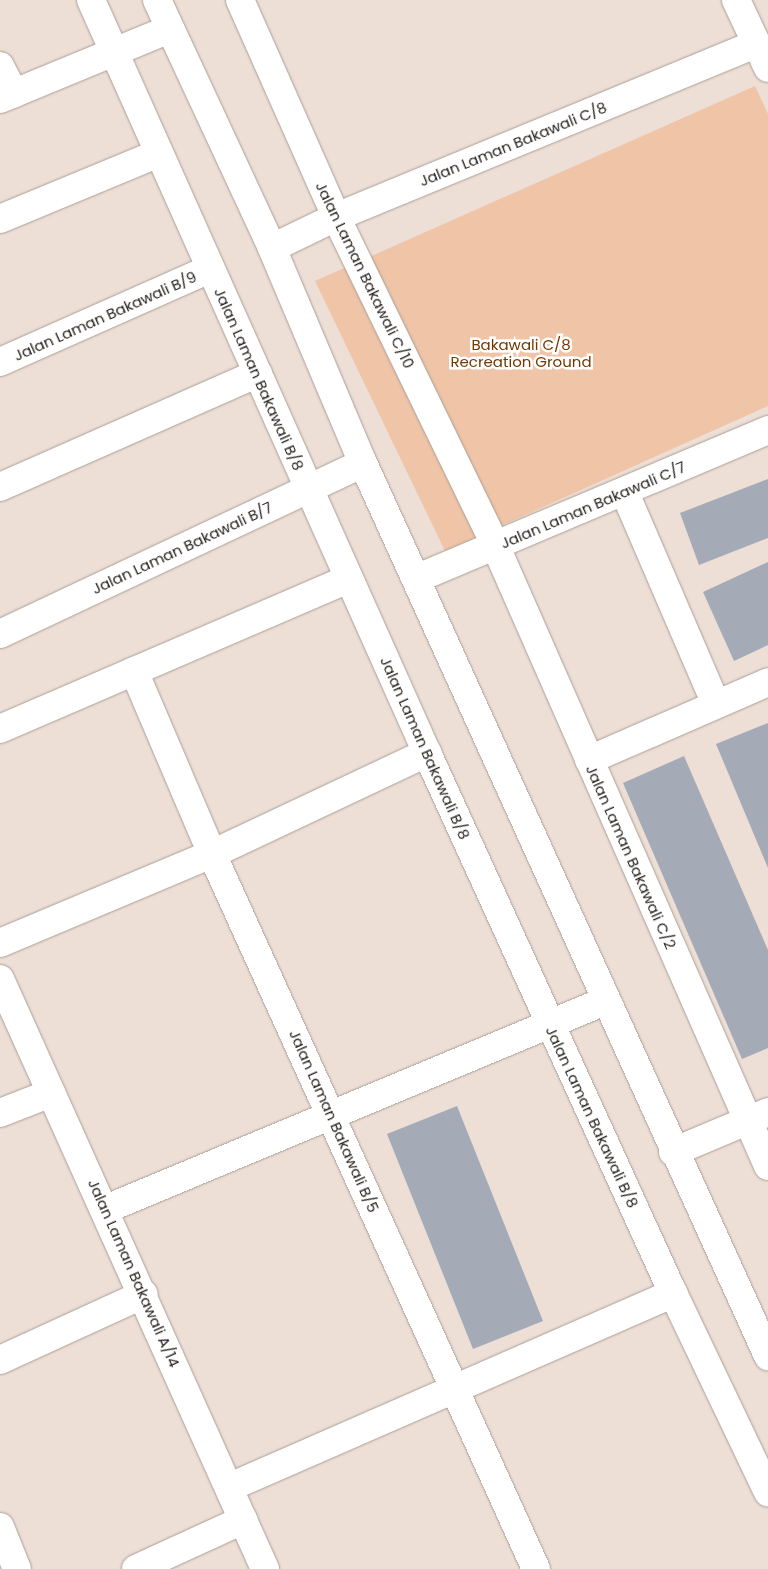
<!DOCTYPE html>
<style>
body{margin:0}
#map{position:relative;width:768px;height:1569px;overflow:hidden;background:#eddfd6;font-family:Poppins,sans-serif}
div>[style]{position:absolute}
.green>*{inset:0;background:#efc4a7}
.building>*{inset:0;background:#a4aab6}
.roads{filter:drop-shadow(0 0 1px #ab9e96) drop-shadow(0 0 1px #ab9e96)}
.minor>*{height:28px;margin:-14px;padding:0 14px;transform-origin:14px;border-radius:14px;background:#fff}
span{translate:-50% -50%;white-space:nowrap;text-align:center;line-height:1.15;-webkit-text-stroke:5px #fff;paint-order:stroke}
.street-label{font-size:15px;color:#26211e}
.park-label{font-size:15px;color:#733700}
</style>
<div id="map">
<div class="green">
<div style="clip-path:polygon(755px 86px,768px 114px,768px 406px,445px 551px,315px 281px)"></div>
</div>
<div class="building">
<div style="clip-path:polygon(768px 479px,768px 538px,699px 565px,680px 513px)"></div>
<div style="clip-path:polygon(768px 562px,768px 645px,734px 661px,703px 592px)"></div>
<div style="clip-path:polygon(768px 723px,768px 868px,716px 744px)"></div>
<div style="clip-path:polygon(684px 756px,768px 950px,768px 1048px,742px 1059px,623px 783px)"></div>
<div style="clip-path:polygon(457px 1106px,543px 1321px,473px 1349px,387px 1134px)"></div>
</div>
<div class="roads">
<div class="minor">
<div style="left:91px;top:0;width:825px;rotate:65.95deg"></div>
<div style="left:427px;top:753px;width:593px;rotate:65.51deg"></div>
<div style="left:673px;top:1293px;width:221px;rotate:64.5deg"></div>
<div style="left:157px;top:0;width:273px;rotate:65.1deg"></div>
<div style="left:272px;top:248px;width:233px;rotate:67.1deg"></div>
<div style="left:363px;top:463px;width:981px;rotate:65.6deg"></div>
<div style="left:240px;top:0;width:237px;rotate:66.1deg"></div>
<div style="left:336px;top:217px;width:367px;rotate:64.1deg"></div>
<div style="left:496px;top:547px;width:676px;rotate:66.28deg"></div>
<div style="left:736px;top:0;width:75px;rotate:64.8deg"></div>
<div style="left:0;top:66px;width:31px;rotate:63deg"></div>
<div style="left:0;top:99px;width:184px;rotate:-22.4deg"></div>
<div style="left:0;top:219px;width:172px;rotate:-22.5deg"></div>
<div style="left:272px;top:248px;width:71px;rotate:-25.8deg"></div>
<div style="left:336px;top:217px;width:454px;rotate:-22.4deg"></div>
<div style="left:0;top:362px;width:230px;rotate:-23.9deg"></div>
<div style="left:0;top:487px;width:282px;rotate:-23.8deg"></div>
<div style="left:625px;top:493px;width:230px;rotate:66.7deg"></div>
<div style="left:418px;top:578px;width:380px;rotate:-22.9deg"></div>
<div style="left:0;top:634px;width:401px;rotate:-25.2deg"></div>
<div style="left:134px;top:671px;width:199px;rotate:66.9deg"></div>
<div style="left:212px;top:854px;width:785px;rotate:65.62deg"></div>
<div style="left:0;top:729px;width:380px;rotate:-23.3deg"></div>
<div style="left:589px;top:760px;width:195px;rotate:-23.5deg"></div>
<div style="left:0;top:943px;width:230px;rotate:-22.8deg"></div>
<div style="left:212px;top:854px;width:238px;rotate:-25.2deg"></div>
<div style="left:0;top:979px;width:647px;rotate:65.81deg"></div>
<div style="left:0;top:1113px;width:55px;rotate:-21.4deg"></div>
<div style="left:673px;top:1152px;width:103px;rotate:-22.8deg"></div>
<div style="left:106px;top:1209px;width:541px;rotate:-22.63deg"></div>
<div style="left:0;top:1360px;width:158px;rotate:-24.6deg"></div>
<div style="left:230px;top:1487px;width:484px;rotate:-23.6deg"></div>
<div style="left:0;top:1527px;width:45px;rotate:68deg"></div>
<div style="left:136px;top:1569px;width:118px;rotate:-24.6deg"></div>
</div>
</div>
<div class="street-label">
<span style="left:513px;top:144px;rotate:-22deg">Jalan Laman Bakawali C/8</span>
<span style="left:365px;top:275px;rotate:64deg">Jalan Laman Bakawali C/10</span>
<span style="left:105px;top:316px;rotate:-24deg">Jalan Laman Bakawali B/9</span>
<span style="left:259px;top:379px;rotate:66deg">Jalan Laman Bakawali B/8</span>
<span style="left:593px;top:505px;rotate:-23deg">Jalan Laman Bakawali C/7</span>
<span style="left:182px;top:548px;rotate:-25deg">Jalan Laman Bakawali B/7</span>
<span style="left:425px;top:748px;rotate:66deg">Jalan Laman Bakawali B/8</span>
<span style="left:631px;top:857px;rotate:66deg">Jalan Laman Bakawali C/2</span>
<span style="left:592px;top:1117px;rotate:65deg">Jalan Laman Bakawali B/8</span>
<span style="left:334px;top:1121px;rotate:66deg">Jalan Laman Bakawali B/5</span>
<span style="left:134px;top:1273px;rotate:66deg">Jalan Laman Bakawali A/14</span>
</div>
<div class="park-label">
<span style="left:521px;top:353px">Bakawali C/8<br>Recreation Ground</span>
</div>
</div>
